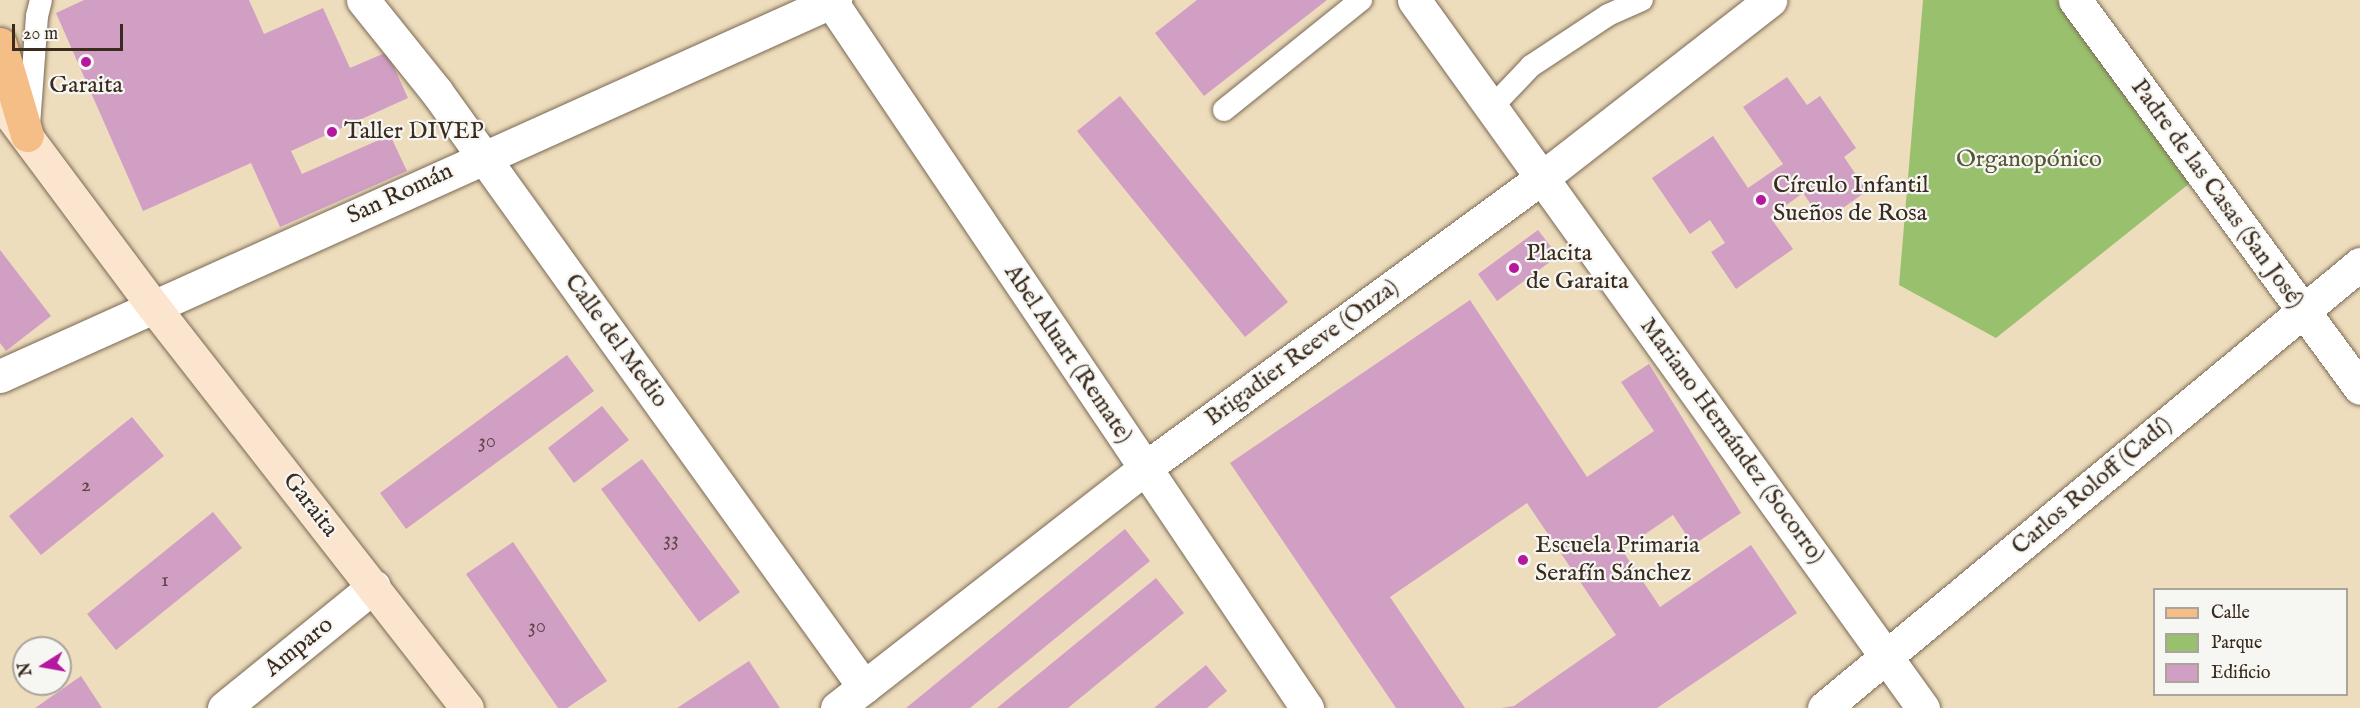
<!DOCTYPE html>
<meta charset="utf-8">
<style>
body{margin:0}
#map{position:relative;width:2360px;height:708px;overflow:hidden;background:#eeddbc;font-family:"IM FELL English",serif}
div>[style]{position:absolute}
.green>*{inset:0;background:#99c16d}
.building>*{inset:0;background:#d19fc4}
.roads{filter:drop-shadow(0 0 2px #7a6955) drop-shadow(0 0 2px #7a6955)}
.service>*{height:22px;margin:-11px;padding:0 11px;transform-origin:11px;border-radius:11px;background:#fff}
.minor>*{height:33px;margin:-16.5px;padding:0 16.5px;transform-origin:16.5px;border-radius:16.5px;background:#fff}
.tertiary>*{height:33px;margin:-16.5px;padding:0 16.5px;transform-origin:16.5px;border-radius:16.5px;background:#fff}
.secondary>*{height:33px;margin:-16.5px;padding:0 16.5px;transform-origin:16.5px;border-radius:16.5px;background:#fbe5cf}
.primary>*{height:33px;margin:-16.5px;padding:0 16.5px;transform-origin:16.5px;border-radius:16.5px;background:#f6be87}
.dots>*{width:16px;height:16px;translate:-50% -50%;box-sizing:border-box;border:3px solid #f6f6f2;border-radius:50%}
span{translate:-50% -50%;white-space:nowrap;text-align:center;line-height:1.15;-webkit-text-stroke:4.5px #f6f6f2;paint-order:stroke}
.number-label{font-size:21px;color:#604748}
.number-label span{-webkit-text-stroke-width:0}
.poi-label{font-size:24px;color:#3b2a1e}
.left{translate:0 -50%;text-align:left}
.park-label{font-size:24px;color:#575736}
.street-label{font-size:24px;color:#3b2a1e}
.legend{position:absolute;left:2153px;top:588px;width:195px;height:108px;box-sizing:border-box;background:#f6f6f2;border:2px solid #aba49d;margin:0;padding:8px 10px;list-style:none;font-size:18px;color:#3b2a1e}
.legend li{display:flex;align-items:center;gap:12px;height:30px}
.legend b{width:30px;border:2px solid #aba49d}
.north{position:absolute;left:12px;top:636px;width:60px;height:60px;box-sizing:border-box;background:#f6f6f2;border:2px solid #aba49d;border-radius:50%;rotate:259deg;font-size:16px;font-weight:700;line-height:24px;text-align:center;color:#3b2a1e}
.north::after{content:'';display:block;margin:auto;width:21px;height:27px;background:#b5179e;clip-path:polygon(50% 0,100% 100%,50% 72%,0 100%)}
.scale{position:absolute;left:12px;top:24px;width:111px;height:27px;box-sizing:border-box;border:3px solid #3b2a1e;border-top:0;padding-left:8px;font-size:18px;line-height:21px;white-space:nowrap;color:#3b2a1e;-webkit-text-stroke:4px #f6f6f2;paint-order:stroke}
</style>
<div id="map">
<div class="green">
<div style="clip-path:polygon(1923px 0,2057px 0,2360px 389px,2195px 179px,1996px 338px,1899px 285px)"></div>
</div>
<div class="building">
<div style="clip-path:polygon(84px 0,249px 0,264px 34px,323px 8px,350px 68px,387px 52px,408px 98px,291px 151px,302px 174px,390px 135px,407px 171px,280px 227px,251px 163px,143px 211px,56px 13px)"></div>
<div style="clip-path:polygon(1197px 0,1327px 0,1204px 96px,1155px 33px)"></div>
<div style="clip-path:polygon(1787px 77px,1807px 105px,1820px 96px,1856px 148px,1844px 157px,1867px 191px,1823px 222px,1803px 193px,1770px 217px,1793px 249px,1736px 289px,1711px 252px,1725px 243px,1710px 220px,1690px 234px,1652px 178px,1713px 136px,1748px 188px,1783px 164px,1743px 107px)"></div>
<div style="clip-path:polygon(1120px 96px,1288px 302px,1245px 337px,1077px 131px)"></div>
<div style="clip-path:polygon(1538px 230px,1558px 256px,1497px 301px,1478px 274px)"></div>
<div style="clip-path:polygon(0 250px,51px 316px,6px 351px,0 343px)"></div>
<div style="clip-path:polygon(1470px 300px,1587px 477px,1654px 431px,1621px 382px,1649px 364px,1741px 513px,1693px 545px,1673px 515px,1622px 550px,1660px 607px,1751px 545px,1797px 613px,1657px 708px,1501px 708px,1514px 706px,1616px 635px,1527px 503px,1390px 597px,1465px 708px,1396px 708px,1230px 463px)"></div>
<div style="clip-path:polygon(567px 355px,594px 391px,406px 529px,380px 493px)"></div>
<div style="clip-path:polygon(602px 406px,629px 440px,574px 483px,548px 448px)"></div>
<div style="clip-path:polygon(132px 417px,164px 456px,41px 555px,9px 516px)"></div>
<div style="clip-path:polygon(642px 459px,740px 592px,699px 622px,601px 489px)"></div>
<div style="clip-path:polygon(213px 512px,242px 548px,116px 650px,87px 614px)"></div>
<div style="clip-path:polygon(1125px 529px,1150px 561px,970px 708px,906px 708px)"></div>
<div style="clip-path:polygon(513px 542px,607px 681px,567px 708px,558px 708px,466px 574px)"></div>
<div style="clip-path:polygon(1156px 578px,1184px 613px,1068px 708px,997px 708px)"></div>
<div style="clip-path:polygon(749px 661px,780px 708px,677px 708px)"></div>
<div style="clip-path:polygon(1206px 665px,1227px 691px,1207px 708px,1154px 708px)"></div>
<div style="clip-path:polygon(81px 676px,102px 708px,35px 708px)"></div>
</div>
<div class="roads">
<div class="service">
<div style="left:1492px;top:107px;width:57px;rotate:-46.4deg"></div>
<div style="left:1531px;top:66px;width:92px;rotate:-33.5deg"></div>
<div style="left:1608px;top:15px;width:37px;rotate:-24deg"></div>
<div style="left:1224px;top:110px;width:176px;rotate:-38.8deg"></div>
<div style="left:29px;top:125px;width:109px;rotate:-85.8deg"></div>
<div style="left:37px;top:16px;width:16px;rotate:-76deg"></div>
</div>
<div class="minor">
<div style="left:363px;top:0;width:117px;rotate:51.3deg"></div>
<div style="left:436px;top:91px;width:734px;rotate:54.32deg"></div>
<div style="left:830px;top:0;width:854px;rotate:56.03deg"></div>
<div style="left:1414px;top:0;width:872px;rotate:54.29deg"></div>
<div style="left:0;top:376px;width:916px;rotate:-24.24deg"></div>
<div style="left:1824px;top:708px;width:696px;rotate:-39.64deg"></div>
</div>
<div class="tertiary">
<div style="left:2075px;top:0;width:481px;rotate:53.7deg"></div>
<div style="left:224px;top:708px;width:193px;rotate:-39.1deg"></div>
<div style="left:837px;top:708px;width:390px;rotate:-37.9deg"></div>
<div style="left:1145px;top:468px;width:493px;rotate:-36.2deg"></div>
<div style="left:1543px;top:177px;width:288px;rotate:-37.9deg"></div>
</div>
<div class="secondary">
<div style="left:9px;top:113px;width:241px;rotate:53.3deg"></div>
<div style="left:153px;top:306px;width:510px;rotate:52.01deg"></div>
</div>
<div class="primary">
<div style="left:0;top:44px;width:95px;rotate:73.5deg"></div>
</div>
</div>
<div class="dots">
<div style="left:86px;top:62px;background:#b5179e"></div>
<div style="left:332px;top:132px;background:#b5179e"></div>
<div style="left:1761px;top:200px;background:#b5179e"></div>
<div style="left:1514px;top:268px;background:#b5179e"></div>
<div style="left:1523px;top:560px;background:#b5179e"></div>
</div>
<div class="number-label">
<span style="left:487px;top:442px">30</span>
<span style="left:86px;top:486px">2</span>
<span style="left:671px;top:540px">33</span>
<span style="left:165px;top:581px">1</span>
<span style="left:537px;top:627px">30</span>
</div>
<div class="poi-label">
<span style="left:86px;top:86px">Garaita</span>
<span class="left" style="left:344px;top:132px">Taller DIVEP</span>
<span class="left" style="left:1773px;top:200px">Círculo Infantil<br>Sueños de Rosa</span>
<span class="left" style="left:1526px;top:268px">Placita<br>de Garaita</span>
<span class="left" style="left:1535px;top:560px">Escuela Primaria<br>Serafín Sánchez</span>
</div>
<div class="park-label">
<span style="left:2029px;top:160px">Organopónico</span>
</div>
<div class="street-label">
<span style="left:400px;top:194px;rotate:-25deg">San Román</span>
<span style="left:2217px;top:194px;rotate:54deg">Padre de las Casas (San José)</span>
<span style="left:616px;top:341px;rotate:54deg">Calle del Medio</span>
<span style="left:1302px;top:353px;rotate:-36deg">Brigadier Reeve (Onza)</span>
<span style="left:1068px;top:354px;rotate:56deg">Abel Aluart (Remate)</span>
<span style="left:1732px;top:441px;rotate:54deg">Mariano Hernández (Socorro)</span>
<span style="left:2092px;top:486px;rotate:-40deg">Carlos Roloff (Cadí)</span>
<span style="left:310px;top:505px;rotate:52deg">Garaita</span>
<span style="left:299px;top:647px;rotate:-39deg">Amparo</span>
</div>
<ul class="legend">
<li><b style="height:8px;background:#f6be87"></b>Calle</li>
<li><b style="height:16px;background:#99c16d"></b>Parque</li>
<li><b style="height:16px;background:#d19fc4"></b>Edificio</li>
</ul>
<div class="north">N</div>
<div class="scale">20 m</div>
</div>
